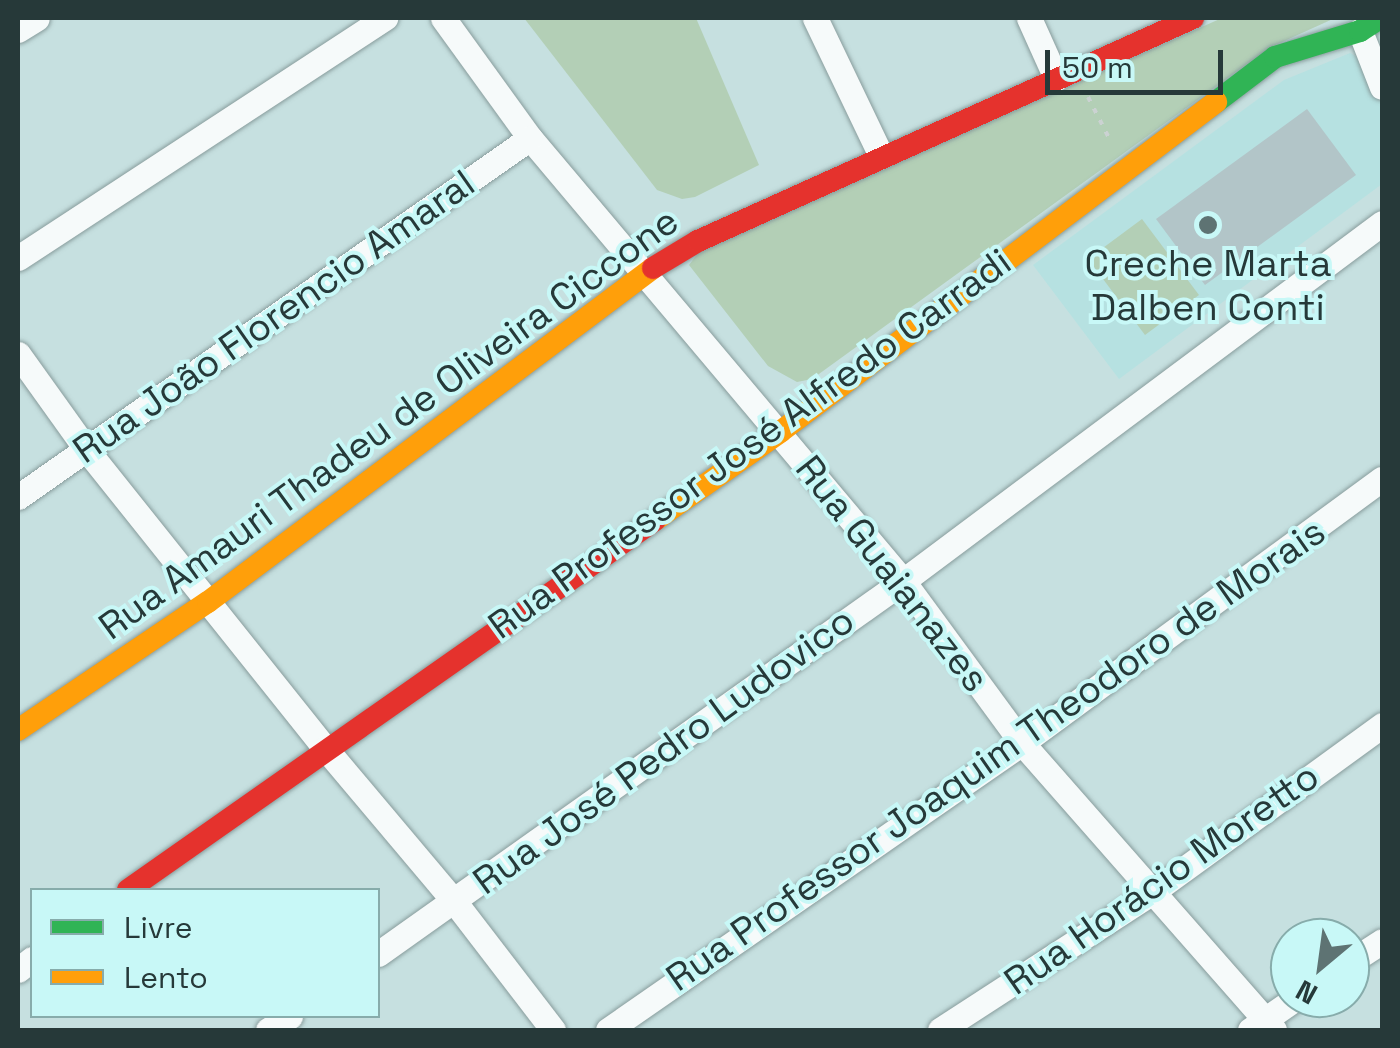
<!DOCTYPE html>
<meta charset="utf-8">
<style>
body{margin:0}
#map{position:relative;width:1400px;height:1048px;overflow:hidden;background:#c6e0e0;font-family:"Space Grotesk",sans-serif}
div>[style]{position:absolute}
.built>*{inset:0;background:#b6e1e1}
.green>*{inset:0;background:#b3cfb6}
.building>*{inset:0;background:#b2c5c8}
.path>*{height:4px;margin-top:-2px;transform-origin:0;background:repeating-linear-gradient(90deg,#cbd2d2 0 5px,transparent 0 13px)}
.roads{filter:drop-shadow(0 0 2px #889c9c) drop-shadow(0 0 2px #889c9c)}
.street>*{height:25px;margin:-12.5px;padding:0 12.5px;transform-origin:12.5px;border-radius:12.5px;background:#f6fafa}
.fast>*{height:22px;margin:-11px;padding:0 11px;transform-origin:11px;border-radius:11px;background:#30b455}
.slow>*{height:22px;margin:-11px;padding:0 11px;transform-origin:11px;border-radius:11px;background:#ff9f0a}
.jam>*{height:22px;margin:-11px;padding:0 11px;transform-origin:11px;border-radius:11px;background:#e5322d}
.dots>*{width:28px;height:28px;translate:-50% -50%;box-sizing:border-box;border:5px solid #c8f8f7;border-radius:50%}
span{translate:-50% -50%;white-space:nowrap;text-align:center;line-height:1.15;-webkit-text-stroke:8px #c8f8f7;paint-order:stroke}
.poi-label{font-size:38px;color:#263939}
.street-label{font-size:38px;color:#263939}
.frame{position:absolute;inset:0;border:20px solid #263939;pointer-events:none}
.legend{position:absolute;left:30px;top:888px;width:350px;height:130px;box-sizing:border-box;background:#c8f8f7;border:2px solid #87acab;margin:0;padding:12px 18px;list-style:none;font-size:30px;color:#263939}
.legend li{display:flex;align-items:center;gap:20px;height:50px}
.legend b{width:50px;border:2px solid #87acab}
.north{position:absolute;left:1270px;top:918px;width:100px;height:100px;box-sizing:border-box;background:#c8f8f7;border:2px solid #87acab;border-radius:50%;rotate:209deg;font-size:28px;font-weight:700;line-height:40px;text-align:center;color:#263939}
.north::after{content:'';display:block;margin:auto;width:35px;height:45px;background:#5e7373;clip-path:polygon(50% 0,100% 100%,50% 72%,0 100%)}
.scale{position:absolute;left:1045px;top:50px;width:178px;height:45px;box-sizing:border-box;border:5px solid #263939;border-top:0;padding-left:12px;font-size:30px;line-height:35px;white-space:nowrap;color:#263939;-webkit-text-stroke:8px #c8f8f7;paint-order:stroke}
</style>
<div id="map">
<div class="built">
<div style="clip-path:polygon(1350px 53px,1362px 60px,1382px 96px,1382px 184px,1119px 379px,1033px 265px,1284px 80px)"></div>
</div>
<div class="green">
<div style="clip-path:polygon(524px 18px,696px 18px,759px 165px,695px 197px,682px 199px,657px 190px)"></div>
<div style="clip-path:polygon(1222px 18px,1335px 18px,1269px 48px,812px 379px,797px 382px,768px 366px,689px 265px,701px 249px)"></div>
<div style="clip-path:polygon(1142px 219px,1199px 295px,1145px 335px,1088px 259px)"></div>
</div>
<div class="building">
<div style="clip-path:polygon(1307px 109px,1356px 175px,1205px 285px,1156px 219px)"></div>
</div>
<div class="path">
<div style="left:1088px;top:97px;width:51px;rotate:62.9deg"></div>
</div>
<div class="roads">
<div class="street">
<div style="left:443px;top:18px;width:148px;rotate:54.1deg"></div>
<div style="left:530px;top:138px;width:579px;rotate:49.9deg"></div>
<div style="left:903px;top:581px;width:201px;rotate:53.7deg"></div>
<div style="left:1022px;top:743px;width:382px;rotate:48.7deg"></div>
<div style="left:815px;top:18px;width:153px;rotate:64.4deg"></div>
<div style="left:1029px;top:18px;width:66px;rotate:65.8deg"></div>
<div style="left:18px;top:30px;width:22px;rotate:-32deg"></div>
<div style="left:1360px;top:31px;width:60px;rotate:68.6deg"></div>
<div style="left:18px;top:258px;width:439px;rotate:-33.2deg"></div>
<div style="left:18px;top:354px;width:117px;rotate:54.4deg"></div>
<div style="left:86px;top:449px;width:383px;rotate:51.4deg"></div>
<div style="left:325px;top:748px;width:200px;rotate:49.9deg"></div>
<div style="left:454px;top:901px;width:163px;rotate:52.5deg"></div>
<div style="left:18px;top:497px;width:625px;rotate:-35.04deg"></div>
<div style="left:378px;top:954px;width:644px;rotate:-35.39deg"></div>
<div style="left:903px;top:581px;width:598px;rotate:-36.77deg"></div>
<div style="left:1350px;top:962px;width:38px;rotate:-33deg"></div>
<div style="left:18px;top:970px;width:18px;rotate:-38deg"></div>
<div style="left:268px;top:1030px;width:26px;rotate:-32deg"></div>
<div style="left:608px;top:1030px;width:504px;rotate:-34.73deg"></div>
<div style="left:1022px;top:743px;width:446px;rotate:-36.3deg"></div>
<div style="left:940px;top:1030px;width:252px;rotate:-33deg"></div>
<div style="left:1151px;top:893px;width:286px;rotate:-36deg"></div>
<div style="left:1250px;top:1030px;width:56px;rotate:-34.8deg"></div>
</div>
<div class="fast">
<div style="left:1216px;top:102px;width:74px;rotate:-37.3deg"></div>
<div style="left:1275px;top:57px;width:89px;rotate:-17deg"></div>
<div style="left:1360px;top:31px;width:24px;rotate:-33deg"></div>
</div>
<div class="slow">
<div style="left:655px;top:520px;width:153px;rotate:-35.1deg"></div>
<div style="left:780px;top:432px;width:547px;rotate:-37.12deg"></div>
<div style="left:18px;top:730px;width:229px;rotate:-34deg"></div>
<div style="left:208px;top:602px;width:556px;rotate:-36.89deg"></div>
</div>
<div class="jam">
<div style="left:653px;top:268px;width:52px;rotate:-31deg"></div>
<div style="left:698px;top:241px;width:543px;rotate:-24.25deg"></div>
<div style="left:128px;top:890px;width:644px;rotate:-35.07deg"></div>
</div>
</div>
<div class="dots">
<div style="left:1208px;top:225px;background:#5e7373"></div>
</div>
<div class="poi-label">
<span style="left:1208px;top:286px">Creche Marta<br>Dalben Conti</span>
</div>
<div class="street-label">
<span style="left:274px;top:317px;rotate:-35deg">Rua João Florencio Amaral</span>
<span style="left:389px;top:424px;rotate:-36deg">Rua Amauri Thadeu de Oliveira Ciccone</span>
<span style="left:750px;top:444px;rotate:-36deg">Rua Professor José Alfredo Carradi</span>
<span style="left:892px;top:574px;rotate:52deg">Rua Guaianazes</span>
<span style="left:664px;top:751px;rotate:-36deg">Rua José Pedro Ludovico</span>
<span style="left:996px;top:755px;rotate:-35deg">Rua Professor Joaquim Theodoro de Morais</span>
<span style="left:1162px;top:879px;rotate:-35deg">Rua Horácio Moretto</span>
</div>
<div class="frame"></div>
<ul class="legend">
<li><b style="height:12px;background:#30b455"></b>Livre</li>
<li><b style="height:12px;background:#ff9f0a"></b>Lento</li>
</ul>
<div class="north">N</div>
<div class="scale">50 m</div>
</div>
